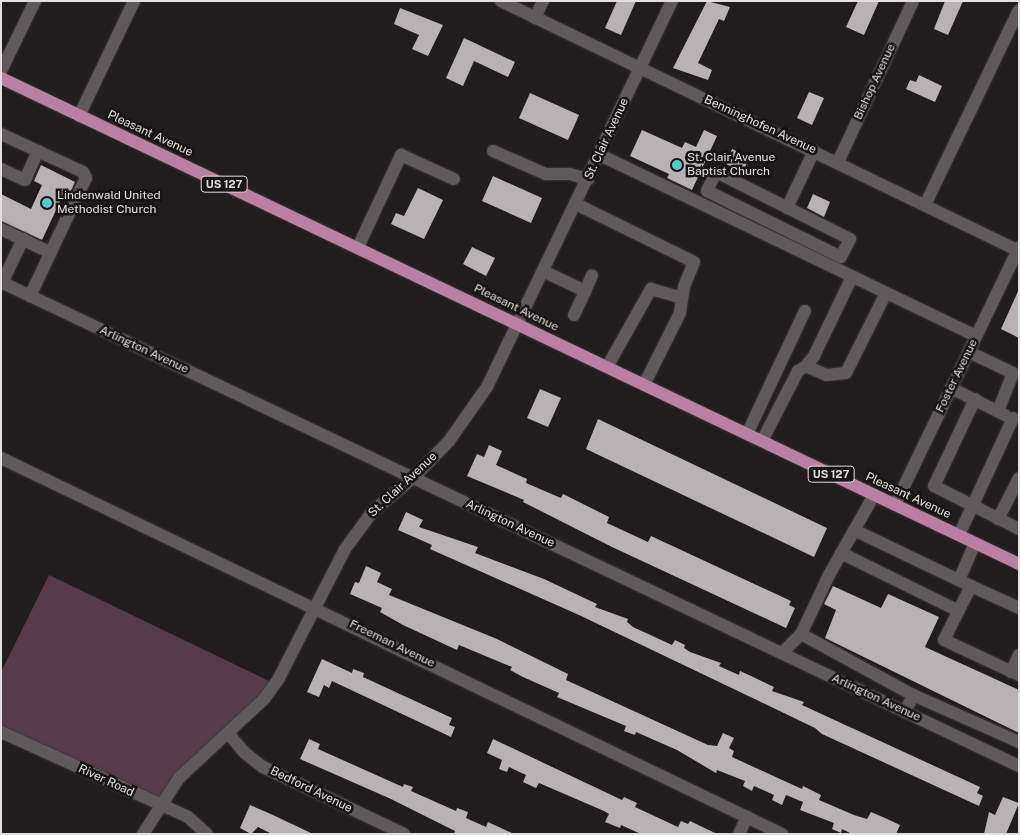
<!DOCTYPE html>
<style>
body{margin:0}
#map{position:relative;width:1020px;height:835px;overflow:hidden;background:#211d1f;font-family:"Public Sans",sans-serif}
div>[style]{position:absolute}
.green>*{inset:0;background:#563c4b}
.building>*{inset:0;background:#b8b2b5}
.roads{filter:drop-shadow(0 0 1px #3b3739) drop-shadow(0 0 1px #3b3739)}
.minor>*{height:12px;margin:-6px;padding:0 6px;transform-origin:6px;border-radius:6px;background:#605a5d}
.major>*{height:12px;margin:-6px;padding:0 6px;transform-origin:6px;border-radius:6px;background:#b980a1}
.dots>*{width:14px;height:14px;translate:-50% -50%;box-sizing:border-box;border:2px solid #181416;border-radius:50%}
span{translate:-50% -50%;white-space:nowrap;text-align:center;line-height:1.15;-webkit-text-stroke:5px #181416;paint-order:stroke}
.shield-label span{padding:1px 4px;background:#181416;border:1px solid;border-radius:4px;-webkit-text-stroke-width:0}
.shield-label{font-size:11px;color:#e3dfe1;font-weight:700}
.street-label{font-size:12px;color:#e3dfe1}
.poi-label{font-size:12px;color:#e3dfe1}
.left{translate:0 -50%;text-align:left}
.frame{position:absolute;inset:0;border:2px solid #e3dfe1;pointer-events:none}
</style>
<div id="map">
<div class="green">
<div style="clip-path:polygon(49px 575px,275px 684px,161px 805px,1px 732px,1px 672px)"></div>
</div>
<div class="building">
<div style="clip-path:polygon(617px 1px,636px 1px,621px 35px,605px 28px)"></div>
<div style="clip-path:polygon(707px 1px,730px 7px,724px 21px,719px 19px,698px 63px,712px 70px,708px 80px,673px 68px)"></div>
<div style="clip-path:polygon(858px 1px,879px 1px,864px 35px,846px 27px)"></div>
<div style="clip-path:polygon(945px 1px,963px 1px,948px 35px,934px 29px)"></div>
<div style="clip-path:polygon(400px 8px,443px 25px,428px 56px,412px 49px,419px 35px,394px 24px)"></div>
<div style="clip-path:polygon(464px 38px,515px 62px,508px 77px,474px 61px,463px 86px,446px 78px)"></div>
<div style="clip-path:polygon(919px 75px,942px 86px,935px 102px,906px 89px,910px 80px,916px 82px)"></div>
<div style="clip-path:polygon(809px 92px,824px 98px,812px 125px,797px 118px)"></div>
<div style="clip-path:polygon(530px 93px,579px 115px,568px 140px,519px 118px)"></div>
<div style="clip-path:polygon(642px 130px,682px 148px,685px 142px,696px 147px,704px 130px,717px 136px,692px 190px,667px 178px,669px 174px,630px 156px)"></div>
<div style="clip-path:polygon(732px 149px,749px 157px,743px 172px,726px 164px)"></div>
<div style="clip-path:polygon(41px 165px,75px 182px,69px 195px,64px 193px,42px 240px,1px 221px,1px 194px,31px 209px,42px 185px,34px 181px)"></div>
<div style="clip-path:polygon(493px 176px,542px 198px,531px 223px,482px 201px)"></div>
<div style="clip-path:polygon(418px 188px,443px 200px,424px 239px,391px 224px,396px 213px,404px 216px)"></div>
<div style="clip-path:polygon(813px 194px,830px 202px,824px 217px,807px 208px)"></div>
<div style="clip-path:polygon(472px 247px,495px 258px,486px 276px,463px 264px)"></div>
<div style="clip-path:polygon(1019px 289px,1019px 338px,1001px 329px)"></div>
<div style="clip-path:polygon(540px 389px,561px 398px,548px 427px,527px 418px)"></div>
<div style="clip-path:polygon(598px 419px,827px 528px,814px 557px,586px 449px)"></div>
<div style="clip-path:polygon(489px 445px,502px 451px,496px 465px,527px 479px,526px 483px,561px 498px,563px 494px,609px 517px,607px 523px,648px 542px,651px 536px,791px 601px,789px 605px,795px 608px,786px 628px,612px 547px,523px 502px,524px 500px,467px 476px,477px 454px,484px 457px)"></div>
<div style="clip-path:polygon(406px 512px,423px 520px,419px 527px,478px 547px,475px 553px,544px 579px,597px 604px,595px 607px,628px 619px,627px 622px,633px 627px,672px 645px,675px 640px,685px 645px,684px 648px,690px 652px,721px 663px,719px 666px,739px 675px,740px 671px,751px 676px,774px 687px,772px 691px,804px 702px,802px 705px,980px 787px,977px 793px,983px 796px,979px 806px,822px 734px,815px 728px,579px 615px,430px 549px,432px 545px,398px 530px)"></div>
<div style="clip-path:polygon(366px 566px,381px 573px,377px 582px,392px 589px,389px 595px,497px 639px,568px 674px,566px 680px,708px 745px,717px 746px,723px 733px,734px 738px,729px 748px,734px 751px,732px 757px,802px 789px,803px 786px,821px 795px,819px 800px,854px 815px,867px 819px,871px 812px,885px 818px,900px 825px,896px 834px,852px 834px,842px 829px,841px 833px,832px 829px,834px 823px,800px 810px,803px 802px,786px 795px,782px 805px,772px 800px,774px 795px,754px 786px,752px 791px,743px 786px,745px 781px,717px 770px,716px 773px,677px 750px,636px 732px,635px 735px,624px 731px,626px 726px,557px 697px,559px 693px,523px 677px,510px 670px,512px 667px,459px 645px,457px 650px,403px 625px,380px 612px,382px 608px,350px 594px,355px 582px,359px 583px)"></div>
<div style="clip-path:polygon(833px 586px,881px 608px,888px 594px,939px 617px,925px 647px,1019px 690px,1019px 733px,825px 638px,836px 610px,824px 604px)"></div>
<div style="clip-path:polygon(322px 659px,352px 673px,353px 669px,364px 673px,363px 677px,452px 718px,449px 725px,455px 727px,451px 737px,332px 681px,329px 688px,324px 685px,319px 697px,307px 692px)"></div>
<div style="clip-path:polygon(309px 739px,320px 744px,318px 749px,403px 787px,404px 784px,413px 787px,411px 791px,456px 811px,457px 808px,468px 812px,466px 818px,486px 827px,488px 822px,514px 834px,454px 834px,455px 831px,391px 799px,300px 759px)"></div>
<div style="clip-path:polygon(493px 739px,622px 800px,624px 797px,637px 803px,635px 807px,678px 827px,681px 821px,688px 824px,690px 821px,717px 834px,641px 834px,621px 825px,620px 828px,605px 822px,609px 814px,604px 811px,539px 783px,536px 788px,523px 782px,526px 775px,509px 767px,507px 772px,499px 769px,502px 760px,487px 753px)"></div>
<div style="clip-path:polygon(1003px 797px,1019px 803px,1006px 834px,984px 834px,989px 812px,995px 815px)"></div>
<div style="clip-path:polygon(250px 805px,273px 815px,313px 834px,272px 834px,258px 827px,251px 834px,240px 828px)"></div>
</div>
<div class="roads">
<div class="minor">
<div style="left:501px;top:1px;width:575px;rotate:25.76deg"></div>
<div style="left:535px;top:18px;width:19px;rotate:-65deg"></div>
<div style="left:1px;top:71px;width:78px;rotate:-64.1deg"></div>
<div style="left:79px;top:116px;width:127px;rotate:-64.4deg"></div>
<div style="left:1px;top:134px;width:90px;rotate:24.9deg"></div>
<div style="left:83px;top:172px;width:7px;rotate:63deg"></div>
<div style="left:86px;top:178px;width:131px;rotate:115.4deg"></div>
<div style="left:493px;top:151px;width:58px;rotate:23.5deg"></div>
<div style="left:546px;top:174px;width:24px"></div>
<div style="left:570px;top:174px;width:19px;rotate:16deg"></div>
<div style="left:600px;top:155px;width:417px;rotate:25.7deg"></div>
<div style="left:838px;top:162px;width:178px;rotate:-65deg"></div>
<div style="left:1px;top:169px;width:26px;rotate:25deg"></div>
<div style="left:25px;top:180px;width:32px;rotate:-66deg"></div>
<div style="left:716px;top:172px;width:150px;rotate:26.6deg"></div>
<div style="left:850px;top:239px;width:20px;rotate:117deg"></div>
<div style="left:841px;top:257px;width:149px;rotate:-153.8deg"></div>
<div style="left:707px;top:191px;width:21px;rotate:-65deg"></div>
<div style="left:576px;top:204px;width:131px;rotate:26.2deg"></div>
<div style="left:694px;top:262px;width:27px;rotate:112deg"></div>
<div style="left:684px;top:287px;width:26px;rotate:99deg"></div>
<div style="left:680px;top:313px;width:80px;rotate:116.6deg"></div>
<div style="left:925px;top:205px;width:216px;rotate:-64.3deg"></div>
<div style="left:787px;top:208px;width:63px;rotate:-64.7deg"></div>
<div style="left:1px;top:229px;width:55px;rotate:25.6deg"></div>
<div style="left:358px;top:247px;width:102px;rotate:-64.9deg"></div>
<div style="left:401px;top:155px;width:58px;rotate:24.4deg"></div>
<div style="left:543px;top:271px;width:47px;rotate:25.5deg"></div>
<div style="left:585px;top:291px;width:17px;rotate:-66deg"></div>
<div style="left:1px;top:282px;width:1127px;rotate:25.43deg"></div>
<div style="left:2px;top:283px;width:49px;rotate:-64.5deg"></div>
<div style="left:574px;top:315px;width:26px;rotate:-65deg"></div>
<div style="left:969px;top:352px;width:49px;rotate:25.5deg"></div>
<div style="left:1013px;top:373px;width:41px;rotate:111.5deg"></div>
<div style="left:806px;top:366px;width:13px;rotate:-51deg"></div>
<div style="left:814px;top:356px;width:88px;rotate:-64.3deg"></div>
<div style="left:607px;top:367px;width:90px;rotate:-60.6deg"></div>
<div style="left:651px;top:289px;width:32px;rotate:16deg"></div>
<div style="left:951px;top:388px;width:60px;rotate:26.6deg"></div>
<div style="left:975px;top:399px;width:96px;rotate:115.2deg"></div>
<div style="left:934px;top:486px;width:95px;rotate:26.8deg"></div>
<div style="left:747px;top:434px;width:136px;rotate:-64.8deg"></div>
<div style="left:762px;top:441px;width:79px;rotate:-62.8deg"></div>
<div style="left:798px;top:371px;width:9px;rotate:-32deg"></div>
<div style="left:806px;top:366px;width:22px;rotate:24deg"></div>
<div style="left:826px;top:375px;width:20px;rotate:-6deg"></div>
<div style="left:846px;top:373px;width:89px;rotate:-63.4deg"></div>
<div style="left:1px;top:458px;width:867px;rotate:25.71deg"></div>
<div style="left:895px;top:505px;width:286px;rotate:-64.3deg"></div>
<div style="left:998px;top:519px;width:46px;rotate:-62.9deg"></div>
<div style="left:854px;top:530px;width:130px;rotate:25.6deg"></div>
<div style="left:959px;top:535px;width:129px;rotate:-65.2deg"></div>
<div style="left:841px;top:553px;width:131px;rotate:26.2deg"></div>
<div style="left:959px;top:580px;width:40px;rotate:-66.6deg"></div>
<div style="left:1019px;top:608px;width:53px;rotate:-155.4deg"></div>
<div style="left:971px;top:586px;width:60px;rotate:116.6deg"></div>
<div style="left:944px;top:640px;width:83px;rotate:25deg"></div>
<div style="left:801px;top:634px;width:128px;rotate:28.6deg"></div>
<div style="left:913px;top:695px;width:19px;rotate:115deg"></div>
<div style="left:782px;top:653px;width:27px;rotate:-45deg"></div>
<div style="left:801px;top:634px;width:65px;rotate:-64.6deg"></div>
<div style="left:829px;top:575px;width:92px;rotate:-60.6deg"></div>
<div style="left:1011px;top:672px;width:19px;rotate:-65deg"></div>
<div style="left:913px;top:695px;width:116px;rotate:23.9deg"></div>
<div style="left:1px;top:732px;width:205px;rotate:24.4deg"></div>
<div style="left:188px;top:817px;width:25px;rotate:42deg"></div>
<div style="left:228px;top:733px;width:26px;rotate:50deg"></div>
<div style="left:245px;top:753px;width:23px;rotate:38deg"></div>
<div style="left:263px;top:767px;width:156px;rotate:25.4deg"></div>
<div style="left:143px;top:834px;width:67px;rotate:-57.3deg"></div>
<div style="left:179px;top:778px;width:116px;rotate:-42.9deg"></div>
<div style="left:264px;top:699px;width:26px;rotate:-54deg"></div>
<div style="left:279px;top:678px;width:145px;rotate:-62.9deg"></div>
<div style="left:345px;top:549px;width:47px;rotate:-53.6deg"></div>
<div style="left:373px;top:511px;width:52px;rotate:-39.5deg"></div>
<div style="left:413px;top:478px;width:52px;rotate:-45.8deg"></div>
<div style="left:449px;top:441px;width:66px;rotate:-54.9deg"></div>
<div style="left:487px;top:387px;width:428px;rotate:-64.4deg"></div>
<div style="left:739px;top:834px;width:19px;rotate:-65deg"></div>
</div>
<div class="major">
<div style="left:1px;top:78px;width:1128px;rotate:25.52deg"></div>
</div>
</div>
<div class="dots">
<div style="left:677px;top:165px;background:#52cdcc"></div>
<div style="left:47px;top:203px;background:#52cdcc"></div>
</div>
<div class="shield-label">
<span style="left:224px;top:184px">US 127</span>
<span style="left:831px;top:474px">US 127</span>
</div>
<div class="street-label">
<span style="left:875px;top:82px;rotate:-65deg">Bishop Avenue</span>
<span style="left:760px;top:125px;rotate:25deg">Benninghofen Avenue</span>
<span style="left:150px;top:134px;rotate:25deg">Pleasant Avenue</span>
<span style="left:607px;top:139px;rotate:-65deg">St. Clair Avenue</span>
<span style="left:516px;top:308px;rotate:26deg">Pleasant Avenue</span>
<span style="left:144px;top:350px;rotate:25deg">Arlington Avenue</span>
<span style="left:957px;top:376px;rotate:-64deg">Foster Avenue</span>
<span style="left:403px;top:485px;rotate:-43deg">St. Clair Avenue</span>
<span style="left:908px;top:496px;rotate:25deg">Pleasant Avenue</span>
<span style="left:510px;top:524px;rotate:25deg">Arlington Avenue</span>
<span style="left:392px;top:644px;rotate:26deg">Freeman Avenue</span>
<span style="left:876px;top:698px;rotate:25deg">Arlington Avenue</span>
<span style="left:106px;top:781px;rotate:25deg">River Road</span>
<span style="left:311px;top:790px;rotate:26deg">Bedford Avenue</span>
</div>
<div class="poi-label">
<span class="left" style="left:687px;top:165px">St. Clair Avenue<br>Baptist Church</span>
<span class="left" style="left:57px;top:203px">Lindenwald United<br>Methodist Church</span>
</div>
<div class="frame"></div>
</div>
